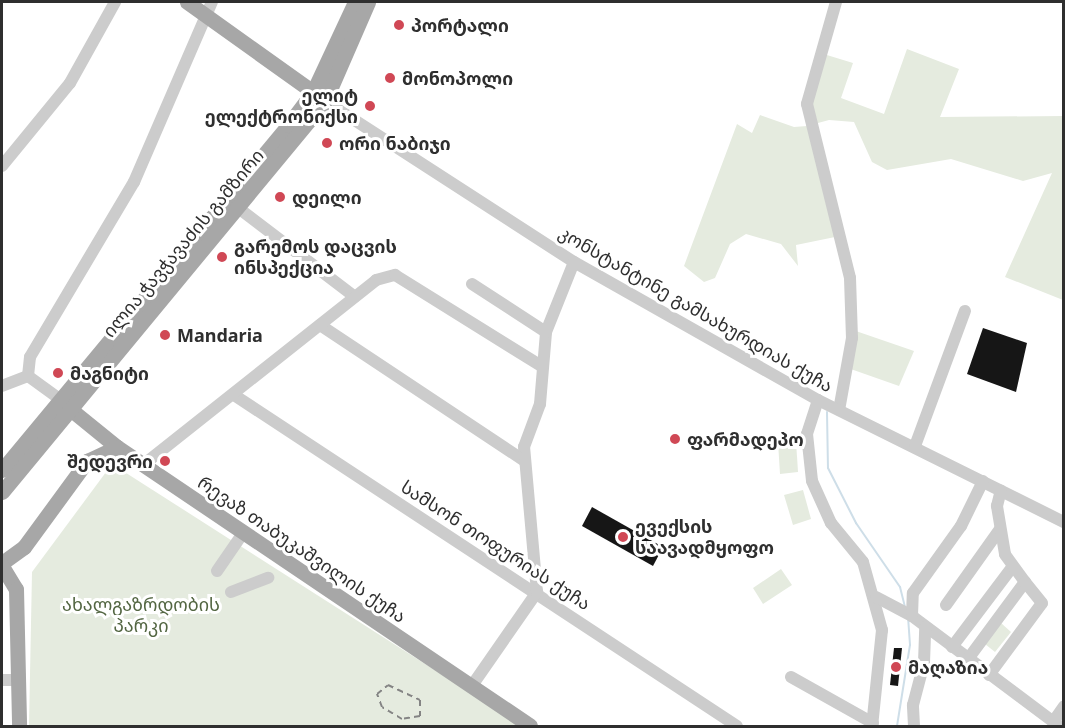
<!DOCTYPE html>
<meta charset="utf-8">
<style>
body{margin:0}
#map{position:relative;width:1065px;height:728px;overflow:hidden;background:#fff;font-family:"Noto Sans","Noto Sans Georgian",sans-serif}
div>[style]{position:absolute}
.green>*{inset:0;background:#e5ebdf}
.stream>*{height:2px;margin:-1px;padding:0 1px;transform-origin:1px;border-radius:1px;background:#cedee8}
.building>*{inset:0;background:#161616}
.minor>*{height:12px;margin:-6px;padding:0 6px;transform-origin:6px;border-radius:6px;background:#ccc}
.major>*{height:15px;margin:-7.5px;padding:0 7.5px;transform-origin:7.5px;border-radius:7.5px;background:#a7a7a7}
.rail>*{height:2px;margin-top:-1px;transform-origin:0;background:repeating-linear-gradient(90deg,#848484 0 6px,transparent 0 10.5px)}
.dots>*{width:16px;height:16px;translate:-50% -50%;box-sizing:border-box;border:3px solid #fff;border-radius:50%}
span{translate:-50% -50%;white-space:nowrap;text-align:center;line-height:1.15;-webkit-text-stroke:6px #fff;paint-order:stroke}
.poi-label{font-size:18px;color:#2f2f2f;font-weight:700}
.left{translate:0 -50%;text-align:left}
.right{translate:-100% -50%;text-align:right}
.street-label{font-size:18px;color:#2f2f2f}
.park-label{font-size:18px;color:#536642}
.frame{position:absolute;inset:0;border:3px solid #2f2f2f;pointer-events:none}
</style>
<div id="map">
<div class="green">
<div style="clip-path:polygon(907px 49px,959px 69px,940px 117px,1063px 116px,1063px 300px,1005px 277px,1052px 173px,1023px 181px,951px 159px,887px 170px,872px 162px,854px 122px,829px 120px,807px 126px,835px 237px,796px 245px,798px 266px,781px 244px,746px 234px,730px 244px,715px 278px,704px 282px,684px 266px,737px 124px,752px 133px,760px 115px,794px 127px,807px 126px,817px 52px,853px 63px,841px 98px,884px 114px)"></div>
<div style="clip-path:polygon(850px 329px,914px 351px,899px 386px,845px 367px)"></div>
<div style="clip-path:polygon(796px 441px,798px 472px,780px 474px,778px 442px)"></div>
<div style="clip-path:polygon(112px 464px,466px 690px,520px 726px,29px 726px,32px 572px)"></div>
<div style="clip-path:polygon(803px 490px,811px 519px,793px 525px,784px 495px)"></div>
<div style="clip-path:polygon(781px 569px,792px 585px,763px 604px,753px 588px)"></div>
<div style="clip-path:polygon(1001px 623px,1011px 632px,995px 652px,985px 644px)"></div>
</div>
<div class="stream">
<div style="left:827px;top:412px;width:56px;rotate:89deg"></div>
<div style="left:828px;top:468px;width:62px;rotate:63deg"></div>
<div style="left:856px;top:523px;width:78px;rotate:55.5deg"></div>
<div style="left:900px;top:587px;width:21px;rotate:76deg"></div>
<div style="left:897px;top:726px;width:82px;rotate:-80.9deg"></div>
<div style="left:910px;top:645px;width:26px;rotate:-94deg"></div>
</div>
<div class="building">
<div style="clip-path:polygon(983px 328px,1027px 343px,1016px 392px,967px 374px)"></div>
<div style="clip-path:polygon(592px 507px,663px 547px,653px 566px,582px 526px)"></div>
<div style="clip-path:polygon(894px 648px,902px 648px,898px 686px,890px 685px)"></div>
</div>
<div class="minor">
<div style="left:836px;top:2px;width:106px;rotate:105.9deg"></div>
<div style="left:807px;top:104px;width:179px;rotate:76.1deg"></div>
<div style="left:850px;top:278px;width:60px;rotate:88.1deg"></div>
<div style="left:852px;top:338px;width:73px;rotate:100.2deg"></div>
<div style="left:325px;top:101px;width:297px;rotate:32.9deg"></div>
<div style="left:574px;top:262px;width:280px;rotate:29.5deg"></div>
<div style="left:818px;top:400px;width:275px;rotate:26.4deg"></div>
<div style="left:2px;top:166px;width:107px;rotate:-50.7deg"></div>
<div style="left:70px;top:83px;width:93px;rotate:-60.9deg"></div>
<div style="left:237px;top:207px;width:148px;rotate:37.3deg"></div>
<div style="left:472px;top:284px;width:88px;rotate:33deg"></div>
<div style="left:320px;top:325px;width:244px;rotate:33.6deg"></div>
<div style="left:28px;top:376px;width:19px;rotate:-84deg"></div>
<div style="left:30px;top:357px;width:204px;rotate:-59.3deg"></div>
<div style="left:134px;top:182px;width:196px;rotate:-66.6deg"></div>
<div style="left:28px;top:376px;width:37px;rotate:36deg"></div>
<div style="left:2px;top:386px;width:28px;rotate:-21deg"></div>
<div style="left:234px;top:395px;width:602px;rotate:33.35deg"></div>
<div style="left:818px;top:400px;width:36px;rotate:108deg"></div>
<div style="left:807px;top:434px;width:47px;rotate:83.9deg"></div>
<div style="left:812px;top:481px;width:46px;rotate:65.7deg"></div>
<div style="left:831px;top:523px;width:50px;rotate:50.6deg"></div>
<div style="left:863px;top:562px;width:71px;rotate:74.4deg"></div>
<div style="left:882px;top:630px;width:97px;rotate:95.9deg"></div>
<div style="left:915px;top:446px;width:144px;rotate:-69.7deg"></div>
<div style="left:143px;top:465px;width:298px;rotate:-38.4deg"></div>
<div style="left:376px;top:280px;width:20px;rotate:-15deg"></div>
<div style="left:395px;top:275px;width:174px;rotate:31.9deg"></div>
<div style="left:217px;top:571px;width:46px;rotate:-55.6deg"></div>
<div style="left:231px;top:592px;width:40px;rotate:-21deg"></div>
<div style="left:876px;top:597px;width:41px;rotate:27.8deg"></div>
<div style="left:912px;top:616px;width:184px;rotate:36.8deg"></div>
<div style="left:946px;top:605px;width:93px;rotate:-54.6deg"></div>
<div style="left:912px;top:616px;width:23px;rotate:-88deg"></div>
<div style="left:913px;top:593px;width:82px;rotate:-54.4deg"></div>
<div style="left:961px;top:526px;width:50px;rotate:-63.9deg"></div>
<div style="left:952px;top:647px;width:101px;rotate:-53deg"></div>
<div style="left:968px;top:659px;width:96px;rotate:-53.5deg"></div>
<div style="left:1025px;top:582px;width:34px;rotate:-126deg"></div>
<div style="left:1005px;top:554px;width:49px;rotate:-99.5deg"></div>
<div style="left:997px;top:506px;width:16px;rotate:-76deg"></div>
<div style="left:989px;top:675px;width:89px;rotate:-53.6deg"></div>
<div style="left:1042px;top:603px;width:27px;rotate:-129deg"></div>
<div style="left:791px;top:677px;width:94px;rotate:29.3deg"></div>
<div style="left:2px;top:680px;width:17px"></div>
<div style="left:471px;top:687px;width:116px;rotate:-55.2deg"></div>
<div style="left:537px;top:592px;width:146px;rotate:-95.1deg"></div>
<div style="left:524px;top:447px;width:46px;rotate:-69.6deg"></div>
<div style="left:540px;top:404px;width:72px;rotate:-85.2deg"></div>
<div style="left:546px;top:332px;width:75px;rotate:-68.2deg"></div>
<div style="left:1053px;top:722px;width:19px;rotate:-55deg"></div>
<div style="left:914px;top:726px;width:21px;rotate:-93deg"></div>
<div style="left:913px;top:705px;width:43px;rotate:-75.3deg"></div>
<div style="left:924px;top:663px;width:36px;rotate:-88deg"></div>
</div>
<div class="major">
<div style="left:187px;top:2px;width:162px;rotate:35.5deg"></div>
<div style="left:64px;top:404px;width:68px;rotate:39.1deg"></div>
<div style="left:117px;top:447px;width:498px;rotate:34deg"></div>
<div style="left:2px;top:470px;width:448px;rotate:-50.3deg"></div>
<div style="left:288px;top:125px;width:41px;rotate:-52.9deg"></div>
<div style="left:313px;top:92px;width:99px;rotate:-65deg"></div>
<div style="left:2px;top:492px;width:507px;rotate:-50.44deg"></div>
<div style="left:325px;top:101px;width:108px;rotate:-66.5deg"></div>
<div style="left:2px;top:563px;width:27px;rotate:-36deg"></div>
<div style="left:24px;top:547px;width:107px;rotate:-53.8deg"></div>
<div style="left:87px;top:461px;width:33px;rotate:-25deg"></div>
<div style="left:2px;top:566px;width:27px;rotate:59deg"></div>
<div style="left:16px;top:589px;width:137px;rotate:88.7deg"></div>
</div>
<div class="rail">
<div style="left:388px;top:685px;width:35px;rotate:25deg"></div>
<div style="left:420px;top:700px;width:16px;rotate:90deg"></div>
<div style="left:420px;top:716px;width:18px;rotate:171deg"></div>
<div style="left:402px;top:719px;width:23px;rotate:-149deg"></div>
<div style="left:382px;top:707px;width:14px;rotate:-111deg"></div>
<div style="left:377px;top:694px;width:14px;rotate:-39deg"></div>
</div>
<div class="dots">
<div style="left:399px;top:25px;background:#d04855"></div>
<div style="left:390px;top:78px;background:#d04855"></div>
<div style="left:370px;top:106px;background:#d04855"></div>
<div style="left:327px;top:143px;background:#d04855"></div>
<div style="left:280px;top:197px;background:#d04855"></div>
<div style="left:222px;top:257px;background:#d04855"></div>
<div style="left:165px;top:335px;background:#d04855"></div>
<div style="left:58px;top:373px;background:#d04855"></div>
<div style="left:675px;top:439px;background:#d04855"></div>
<div style="left:165px;top:461px;background:#d04855"></div>
<div style="left:623px;top:537px;background:#d04855"></div>
<div style="left:896px;top:667px;background:#d04855"></div>
</div>
<div class="poi-label">
<span class="left" style="left:411px;top:25px">პორტალი</span>
<span class="left" style="left:402px;top:78px">მონოპოლი</span>
<span class="right" style="left:358px;top:106px">ელიტ<br>ელექტრონიქსი</span>
<span class="left" style="left:339px;top:143px">ორი ნაბიჯი</span>
<span class="left" style="left:292px;top:197px">დეილი</span>
<span class="left" style="left:234px;top:257px">გარემოს დაცვის<br>ინსპექცია</span>
<span class="left" style="left:177px;top:335px">Mandaria</span>
<span class="left" style="left:70px;top:373px">მაგნიტი</span>
<span class="left" style="left:687px;top:439px">ფარმადეპო</span>
<span class="right" style="left:153px;top:461px">შედევრი</span>
<span class="left" style="left:635px;top:537px">ევექსის<br>საავადმყოფო</span>
<span class="left" style="left:908px;top:667px">მაღაზია</span>
</div>
<div class="street-label">
<span style="left:183px;top:243px;rotate:-50deg">ილია ჭავჭავაძის გამზირი</span>
<span style="left:696px;top:309px;rotate:30deg">კონსტანტინე გამსახურდიას ქუჩა</span>
<span style="left:496px;top:545px;rotate:33deg">სამსონ თოფურიას ქუჩა</span>
<span style="left:302px;top:549px;rotate:34deg">რევაზ თაბუკაშვილის ქუჩა</span>
</div>
<div class="park-label">
<span style="left:141px;top:615px">ახალგაზრდობის<br>პარკი</span>
</div>
<div class="frame"></div>
</div>
